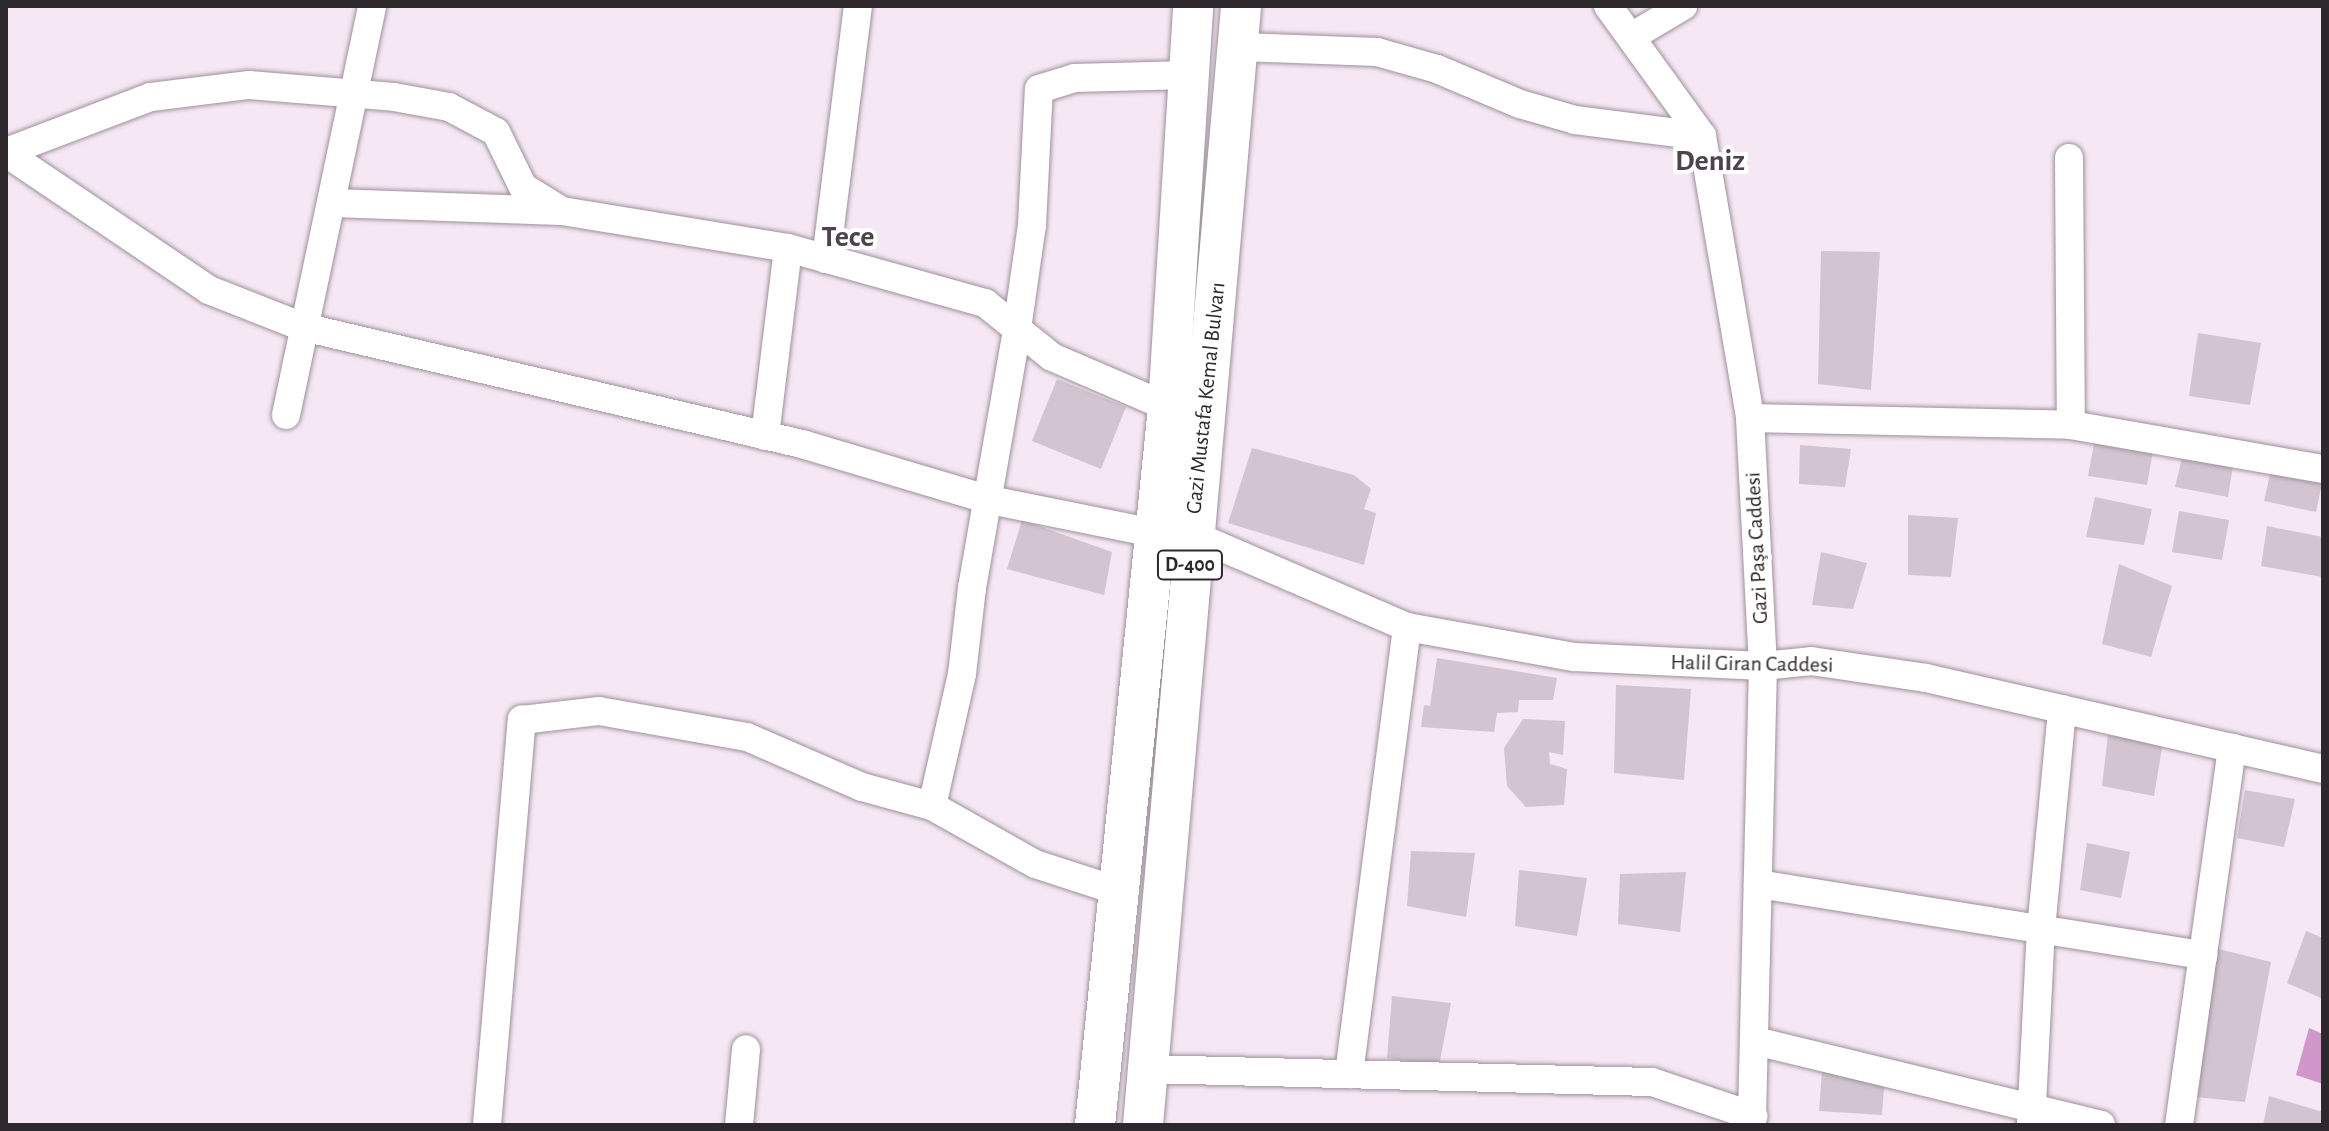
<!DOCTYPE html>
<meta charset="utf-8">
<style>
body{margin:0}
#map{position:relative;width:2329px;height:1131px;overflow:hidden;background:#f5e7f3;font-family:"Alegreya Sans",sans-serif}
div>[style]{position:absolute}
.water>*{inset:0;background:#cf97ca}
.building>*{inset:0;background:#d2c5d1}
.roads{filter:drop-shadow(0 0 2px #9d919c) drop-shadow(0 0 2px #9d919c)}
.minor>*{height:28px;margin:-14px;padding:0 14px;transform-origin:14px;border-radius:14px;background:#fff}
.highway>*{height:40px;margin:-20px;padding:0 20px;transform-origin:20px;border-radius:20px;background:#fff}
span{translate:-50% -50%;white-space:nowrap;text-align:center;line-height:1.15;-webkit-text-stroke:8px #fff;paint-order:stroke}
.shield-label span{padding:2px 6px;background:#fff;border:2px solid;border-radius:6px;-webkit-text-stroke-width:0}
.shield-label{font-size:20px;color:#2d282c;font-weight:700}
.street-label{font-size:22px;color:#2d282c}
.district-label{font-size:30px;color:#4d434c;font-weight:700}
.frame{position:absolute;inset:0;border:8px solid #2d282c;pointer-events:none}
</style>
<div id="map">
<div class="water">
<div style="clip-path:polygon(2309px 1028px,2323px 1034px,2323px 1084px,2296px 1075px)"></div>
</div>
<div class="building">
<div style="clip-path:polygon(1821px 251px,1880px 252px,1871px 390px,1818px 384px)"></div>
<div style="clip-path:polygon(2198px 333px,2261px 343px,2250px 405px,2189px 396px)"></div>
<div style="clip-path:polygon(1057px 379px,1126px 407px,1101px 469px,1032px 441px)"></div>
<div style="clip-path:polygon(2095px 439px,2153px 451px,2147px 485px,2088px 476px)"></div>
<div style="clip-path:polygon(1800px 445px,1851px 449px,1845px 487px,1799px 484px)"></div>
<div style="clip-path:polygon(1252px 448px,1354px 475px,1371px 489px,1364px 509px,1376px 513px,1364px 565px,1228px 523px)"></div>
<div style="clip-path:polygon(2184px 450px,2234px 460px,2228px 497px,2175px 487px)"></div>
<div style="clip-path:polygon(2273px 461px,2323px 479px,2316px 512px,2264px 501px)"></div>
<div style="clip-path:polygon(2095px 497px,2152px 509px,2144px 545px,2086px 537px)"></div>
<div style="clip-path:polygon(2179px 511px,2229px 520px,2222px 560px,2172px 552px)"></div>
<div style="clip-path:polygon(1908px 515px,1958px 518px,1951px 577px,1908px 575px)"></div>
<div style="clip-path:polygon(1022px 520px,1112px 552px,1104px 595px,1007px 569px)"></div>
<div style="clip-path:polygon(2267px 526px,2323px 537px,2323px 577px,2261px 566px)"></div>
<div style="clip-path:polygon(1821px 552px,1867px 563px,1853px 609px,1812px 605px)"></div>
<div style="clip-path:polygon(2119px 564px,2172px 586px,2151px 657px,2102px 644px)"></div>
<div style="clip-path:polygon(1437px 658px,1557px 678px,1553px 700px,1519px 700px,1518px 712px,1497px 713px,1494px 732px,1421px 727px,1424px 705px,1430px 706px)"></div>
<div style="clip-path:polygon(1616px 685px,1691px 689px,1684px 780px,1614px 773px)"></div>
<div style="clip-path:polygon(1523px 719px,1565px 721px,1563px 755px,1549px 752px,1550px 764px,1567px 769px,1564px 805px,1526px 807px,1507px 786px,1504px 748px)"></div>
<div style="clip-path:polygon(2108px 735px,2163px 742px,2154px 796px,2102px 786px)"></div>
<div style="clip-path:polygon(2245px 790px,2295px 799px,2284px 847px,2237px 838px)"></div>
<div style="clip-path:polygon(2087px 843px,2130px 852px,2121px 898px,2080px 890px)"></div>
<div style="clip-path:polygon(1411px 851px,1475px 853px,1466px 917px,1407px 906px)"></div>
<div style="clip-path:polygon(1519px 870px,1587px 878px,1577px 936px,1515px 926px)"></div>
<div style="clip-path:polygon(1686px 872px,1680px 932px,1618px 924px,1620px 874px)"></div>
<div style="clip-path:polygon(2306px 931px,2323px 938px,2323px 999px,2287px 983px)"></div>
<div style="clip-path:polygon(2215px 948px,2271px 962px,2245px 1102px,2196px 1097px)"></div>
<div style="clip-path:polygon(1392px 996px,1451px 1003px,1439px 1066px,1387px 1058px)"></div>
<div style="clip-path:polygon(1822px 1071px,1885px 1075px,1882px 1115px,1819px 1111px)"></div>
<div style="clip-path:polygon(2269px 1096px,2323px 1112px,2323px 1125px,2263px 1125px)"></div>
</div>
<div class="roads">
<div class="minor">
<div style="left:1608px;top:6px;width:160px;rotate:54.1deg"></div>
<div style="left:1702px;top:136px;width:286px;rotate:80.3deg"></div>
<div style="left:1750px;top:418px;width:248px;rotate:87deg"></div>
<div style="left:1763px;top:666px;width:459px;rotate:91.4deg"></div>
<div style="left:1631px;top:37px;width:61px;rotate:-30.8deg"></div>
<div style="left:1241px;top:47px;width:136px;rotate:2.1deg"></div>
<div style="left:1377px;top:52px;width:62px;rotate:15.8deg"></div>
<div style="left:1437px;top:69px;width:90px;rotate:22.9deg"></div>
<div style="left:1520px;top:104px;width:57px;rotate:16.2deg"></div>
<div style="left:1575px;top:120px;width:128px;rotate:7.2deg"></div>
<div style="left:6px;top:152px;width:155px;rotate:-20.8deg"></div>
<div style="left:151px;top:97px;width:99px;rotate:-7deg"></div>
<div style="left:249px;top:85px;width:145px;rotate:4.7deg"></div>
<div style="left:394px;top:97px;width:56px;rotate:10.3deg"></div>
<div style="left:449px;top:107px;width:53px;rotate:28deg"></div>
<div style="left:496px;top:132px;width:61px;rotate:63.9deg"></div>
<div style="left:523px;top:187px;width:46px;rotate:31.6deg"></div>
<div style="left:562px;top:211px;width:229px;rotate:9.3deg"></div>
<div style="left:788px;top:248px;width:205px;rotate:15.6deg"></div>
<div style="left:985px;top:303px;width:86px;rotate:38.9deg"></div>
<div style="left:1052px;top:357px;width:126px;rotate:23.3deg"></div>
<div style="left:6px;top:153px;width:245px;rotate:34deg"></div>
<div style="left:209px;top:290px;width:101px;rotate:21.5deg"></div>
<div style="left:303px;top:327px;width:513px;rotate:13.2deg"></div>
<div style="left:802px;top:444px;width:196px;rotate:16.6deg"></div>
<div style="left:990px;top:500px;width:166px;rotate:11.4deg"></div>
<div style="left:1153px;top:533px;width:40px;rotate:2.9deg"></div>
<div style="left:1193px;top:535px;width:233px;rotate:23.3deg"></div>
<div style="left:1407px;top:627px;width:170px;rotate:10.2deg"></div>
<div style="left:1574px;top:657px;width:189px;rotate:2.7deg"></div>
<div style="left:1763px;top:666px;width:48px;rotate:-5.9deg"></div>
<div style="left:1811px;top:661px;width:116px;rotate:8.4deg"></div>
<div style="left:1926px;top:678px;width:407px;rotate:12.9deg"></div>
<div style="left:2069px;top:158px;width:267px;rotate:89.6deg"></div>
<div style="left:333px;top:203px;width:228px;rotate:2deg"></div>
<div style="left:826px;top:259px;width:255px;rotate:-82.8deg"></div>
<div style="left:286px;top:415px;width:418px;rotate:-78.1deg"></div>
<div style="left:1750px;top:418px;width:321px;rotate:1.2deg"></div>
<div style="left:2071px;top:425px;width:256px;rotate:9.9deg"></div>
<div style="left:765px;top:436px;width:189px;rotate:-83deg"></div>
<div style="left:932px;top:806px;width:135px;rotate:-77.2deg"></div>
<div style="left:962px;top:674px;width:87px;rotate:-83.4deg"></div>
<div style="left:972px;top:588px;width:263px;rotate:-80.1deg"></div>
<div style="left:1017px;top:329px;width:105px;rotate:-81.8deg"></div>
<div style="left:1032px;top:225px;width:136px;rotate:-87.1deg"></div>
<div style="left:1039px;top:89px;width:37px;rotate:-17deg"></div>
<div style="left:1074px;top:78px;width:115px;rotate:-1.5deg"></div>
<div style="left:1758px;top:884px;width:451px;rotate:9.1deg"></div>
<div style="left:1755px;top:1041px;width:356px;rotate:13.6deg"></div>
<div style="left:1148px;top:1069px;width:504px;rotate:1.48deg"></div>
<div style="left:1652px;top:1082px;width:107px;rotate:18.6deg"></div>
<div style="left:1349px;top:1074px;width:451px;rotate:-82.6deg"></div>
<div style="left:487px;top:1125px;width:407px;rotate:-85.1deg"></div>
<div style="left:522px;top:720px;width:78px;rotate:-6.7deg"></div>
<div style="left:599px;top:711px;width:150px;rotate:10deg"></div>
<div style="left:747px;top:737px;width:125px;rotate:23.5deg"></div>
<div style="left:862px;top:787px;width:73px;rotate:15.2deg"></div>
<div style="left:932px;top:806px;width:118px;rotate:29.4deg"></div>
<div style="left:1035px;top:864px;width:87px;rotate:18deg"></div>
<div style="left:739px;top:1125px;width:76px;rotate:-84.7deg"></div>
<div style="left:2031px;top:1125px;width:196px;rotate:-87.1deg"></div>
<div style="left:2041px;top:929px;width:221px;rotate:-84.5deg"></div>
<div style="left:2179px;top:1125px;width:381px;rotate:-82deg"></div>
</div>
<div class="highway">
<div style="left:1095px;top:1125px;width:722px;rotate:-84.19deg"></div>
<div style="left:1168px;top:407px;width:402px;rotate:-86.4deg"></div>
<div style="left:1143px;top:1125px;width:1123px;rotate:-84.99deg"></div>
</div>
</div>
<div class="shield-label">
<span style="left:1190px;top:565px">D-400</span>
</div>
<div class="street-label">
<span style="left:1206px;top:398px;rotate:-84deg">Gazi Mustafa Kemal Bulvarı</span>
<span style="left:1757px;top:548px;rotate:-93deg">Gazi Paşa Caddesi</span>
<span style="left:1752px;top:664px;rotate:1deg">Halil Giran Caddesi</span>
</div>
<div class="district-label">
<span style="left:1710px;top:161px">Deniz</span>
<span style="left:848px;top:237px">Tece</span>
</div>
<div class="frame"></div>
</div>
